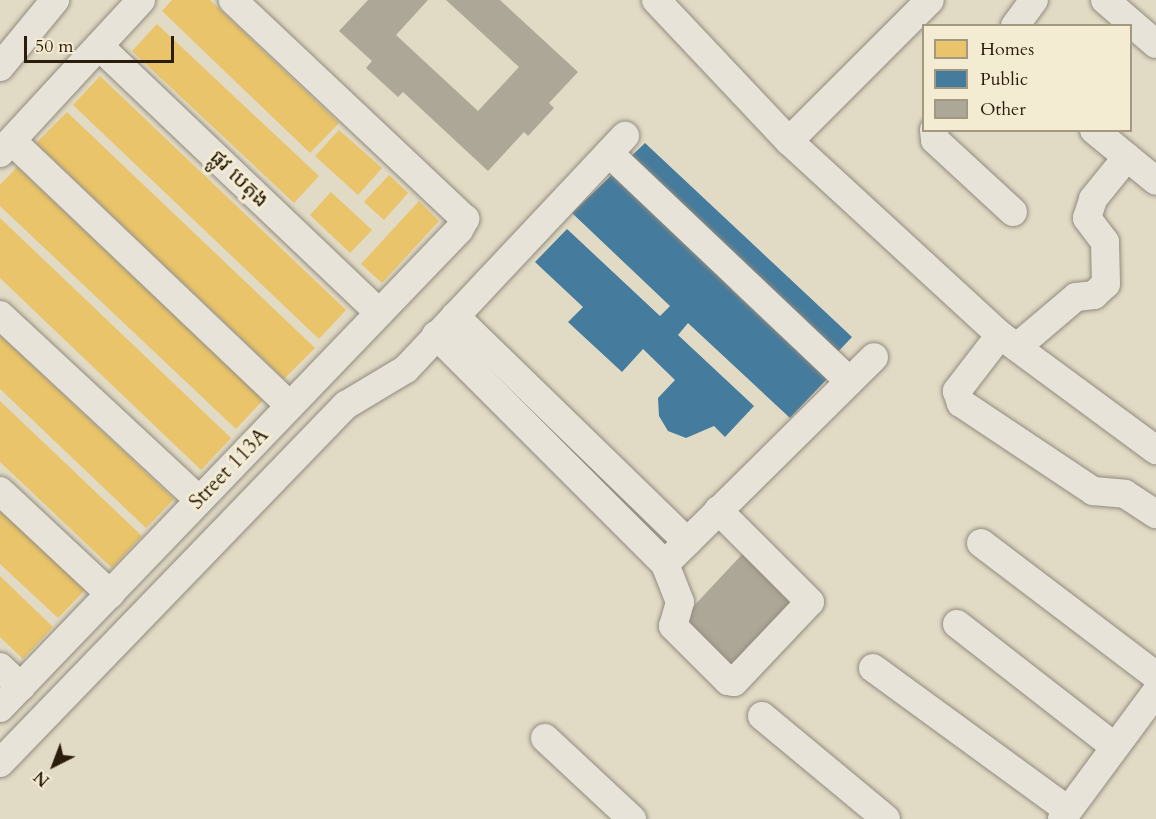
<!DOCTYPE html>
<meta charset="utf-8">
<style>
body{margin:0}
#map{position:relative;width:1156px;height:819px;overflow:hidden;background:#e1dac5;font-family:Cardo,"Noto Sans Khmer",serif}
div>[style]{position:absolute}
.homes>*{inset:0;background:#e9c46a}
.public>*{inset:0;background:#457b9d}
.building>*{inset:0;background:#ada798}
.roads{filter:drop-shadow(0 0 2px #918b7e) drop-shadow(0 0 2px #918b7e)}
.minor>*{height:28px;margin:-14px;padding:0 14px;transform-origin:14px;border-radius:14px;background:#e7e3d9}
span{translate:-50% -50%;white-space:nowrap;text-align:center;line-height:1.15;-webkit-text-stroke:6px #f3ebd2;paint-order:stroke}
.street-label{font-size:21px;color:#2b1d0b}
.legend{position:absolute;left:922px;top:24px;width:210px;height:108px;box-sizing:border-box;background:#f3ebd2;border:2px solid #a39982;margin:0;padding:8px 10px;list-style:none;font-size:18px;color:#2b1d0b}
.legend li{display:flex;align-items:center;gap:12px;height:30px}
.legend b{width:30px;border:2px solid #a39982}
.north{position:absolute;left:24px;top:735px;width:60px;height:60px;-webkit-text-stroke:4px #f3ebd2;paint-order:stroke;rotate:222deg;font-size:16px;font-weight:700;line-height:24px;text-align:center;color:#2b1d0b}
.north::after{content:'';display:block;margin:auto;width:21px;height:27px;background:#2b1d0b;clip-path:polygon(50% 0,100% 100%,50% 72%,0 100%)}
.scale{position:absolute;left:24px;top:36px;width:150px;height:27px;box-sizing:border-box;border:3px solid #2b1d0b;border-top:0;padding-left:8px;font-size:18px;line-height:21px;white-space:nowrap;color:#2b1d0b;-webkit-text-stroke:4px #f3ebd2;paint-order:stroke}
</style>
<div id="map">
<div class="homes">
<div style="clip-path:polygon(172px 0,210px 0,339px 123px,310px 153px,162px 11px)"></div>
<div style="clip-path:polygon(157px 24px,319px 176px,294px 203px,132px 51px)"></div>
<div style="clip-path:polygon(100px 76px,346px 310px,319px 339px,73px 105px)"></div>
<div style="clip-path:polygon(67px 112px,315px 348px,284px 379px,36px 143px)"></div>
<div style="clip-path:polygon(339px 130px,382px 168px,358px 195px,315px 156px)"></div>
<div style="clip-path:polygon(17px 167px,263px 400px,236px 429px,0 206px,0 185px)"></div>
<div style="clip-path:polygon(389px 175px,408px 193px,384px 220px,364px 202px)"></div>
<div style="clip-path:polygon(331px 192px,372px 230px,350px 253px,310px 215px)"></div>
<div style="clip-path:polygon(419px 201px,439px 221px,382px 283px,361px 264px)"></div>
<div style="clip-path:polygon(0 218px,231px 438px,201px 470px,0 278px)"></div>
<div style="clip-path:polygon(0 335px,174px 499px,146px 528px,0 389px)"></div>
<div style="clip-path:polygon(0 401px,142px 536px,112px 568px,0 462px)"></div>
<div style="clip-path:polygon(0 509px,85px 590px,58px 618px,0 564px)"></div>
<div style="clip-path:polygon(0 576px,53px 627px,23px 659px,0 637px)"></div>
</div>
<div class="public">
<div style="clip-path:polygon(645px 143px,852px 337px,834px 356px,747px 273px,731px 289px,827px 379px,790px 418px,688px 323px,678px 335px,754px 406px,725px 437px,714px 426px,686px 438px,668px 431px,659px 416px,658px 398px,675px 380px,643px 349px,622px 372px,568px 322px,583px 307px,535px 262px,567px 229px,660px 316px,670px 306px,572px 213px)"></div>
</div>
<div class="building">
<div style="clip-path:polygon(368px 0,428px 0,396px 35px,478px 111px,519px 67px,446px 0,500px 0,578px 72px,549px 103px,554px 108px,528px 136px,524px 132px,488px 171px,403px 92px,398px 97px,366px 68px,372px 61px,339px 31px)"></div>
<div style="clip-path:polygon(747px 549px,797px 597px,728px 670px,678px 623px)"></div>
</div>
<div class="roads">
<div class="minor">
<div style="left:656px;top:0;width:194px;rotate:46.7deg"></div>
<div style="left:789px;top:141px;width:287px;rotate:42.6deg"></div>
<div style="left:1000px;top:335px;width:194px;rotate:36.4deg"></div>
<div style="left:1105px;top:0;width:67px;rotate:40.8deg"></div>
<div style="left:1015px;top:26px;width:32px;rotate:-54deg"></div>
<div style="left:99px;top:46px;width:387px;rotate:43.6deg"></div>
<div style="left:0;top:67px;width:87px;rotate:-50.6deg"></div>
<div style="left:934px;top:130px;width:10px;rotate:84deg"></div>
<div style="left:935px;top:140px;width:106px;rotate:42.7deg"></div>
<div style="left:1094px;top:130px;width:80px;rotate:39.4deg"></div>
<div style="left:12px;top:141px;width:384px;rotate:43.6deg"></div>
<div style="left:789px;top:141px;width:199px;rotate:-45deg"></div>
<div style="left:0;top:153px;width:208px;rotate:-47.3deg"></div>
<div style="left:609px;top:153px;width:331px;rotate:43.5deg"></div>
<div style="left:0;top:315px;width:272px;rotate:42.9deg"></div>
<div style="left:455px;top:316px;width:324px;rotate:44.2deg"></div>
<div style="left:436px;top:335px;width:324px;rotate:45deg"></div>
<div style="left:665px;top:564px;width:294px;rotate:-44.7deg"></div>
<div style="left:1000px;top:335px;width:71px;rotate:127.5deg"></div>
<div style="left:957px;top:391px;width:13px;rotate:72deg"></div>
<div style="left:961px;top:403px;width:159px;rotate:33.7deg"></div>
<div style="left:1093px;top:491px;width:32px;rotate:5deg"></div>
<div style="left:1125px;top:494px;width:37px;rotate:33deg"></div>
<div style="left:1017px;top:347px;width:77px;rotate:-40.3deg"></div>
<div style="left:1076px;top:297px;width:18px;rotate:-6deg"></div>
<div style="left:1094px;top:295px;width:16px;rotate:-43deg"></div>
<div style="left:1106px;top:284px;width:42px;rotate:-91.4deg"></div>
<div style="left:1105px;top:242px;width:30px;rotate:-127deg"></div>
<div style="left:1087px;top:218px;width:20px;rotate:-72deg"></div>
<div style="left:1093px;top:199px;width:54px;rotate:-51deg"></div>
<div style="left:0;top:491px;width:151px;rotate:43.1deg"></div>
<div style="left:981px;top:543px;width:220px;rotate:37.2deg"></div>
<div style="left:665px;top:564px;width:41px;rotate:68.5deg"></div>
<div style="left:680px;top:602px;width:25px;rotate:106deg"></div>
<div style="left:673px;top:626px;width:78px;rotate:45deg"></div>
<div style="left:728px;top:681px;width:6px;rotate:9deg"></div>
<div style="left:734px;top:682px;width:110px;rotate:-46.5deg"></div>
<div style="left:810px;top:602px;width:130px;rotate:-135deg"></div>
<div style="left:957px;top:624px;width:200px;rotate:37.9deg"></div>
<div style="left:0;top:667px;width:29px;rotate:44deg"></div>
<div style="left:873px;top:668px;width:241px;rotate:36.1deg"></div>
<div style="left:0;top:708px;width:663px;rotate:-46.16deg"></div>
<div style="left:459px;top:230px;width:13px;rotate:-61deg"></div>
<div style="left:465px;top:219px;width:319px;rotate:-136.7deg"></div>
<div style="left:762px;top:716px;width:161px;rotate:39.7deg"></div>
<div style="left:545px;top:738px;width:119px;rotate:43deg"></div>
<div style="left:0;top:763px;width:498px;rotate:-46deg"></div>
<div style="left:346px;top:405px;width:70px;rotate:-31deg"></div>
<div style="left:406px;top:369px;width:320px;rotate:-46.8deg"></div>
<div style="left:1062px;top:819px;width:158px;rotate:-53.5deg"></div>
</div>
</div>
<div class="street-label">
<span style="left:239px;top:179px;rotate:44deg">ផ្លូវ បេតុង</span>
<span style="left:229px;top:469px;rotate:-46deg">Street 113A</span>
</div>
<ul class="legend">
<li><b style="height:16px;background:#e9c46a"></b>Homes</li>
<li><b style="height:16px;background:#457b9d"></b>Public</li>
<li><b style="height:16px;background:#ada798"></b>Other</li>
</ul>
<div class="north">N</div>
<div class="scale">50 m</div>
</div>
